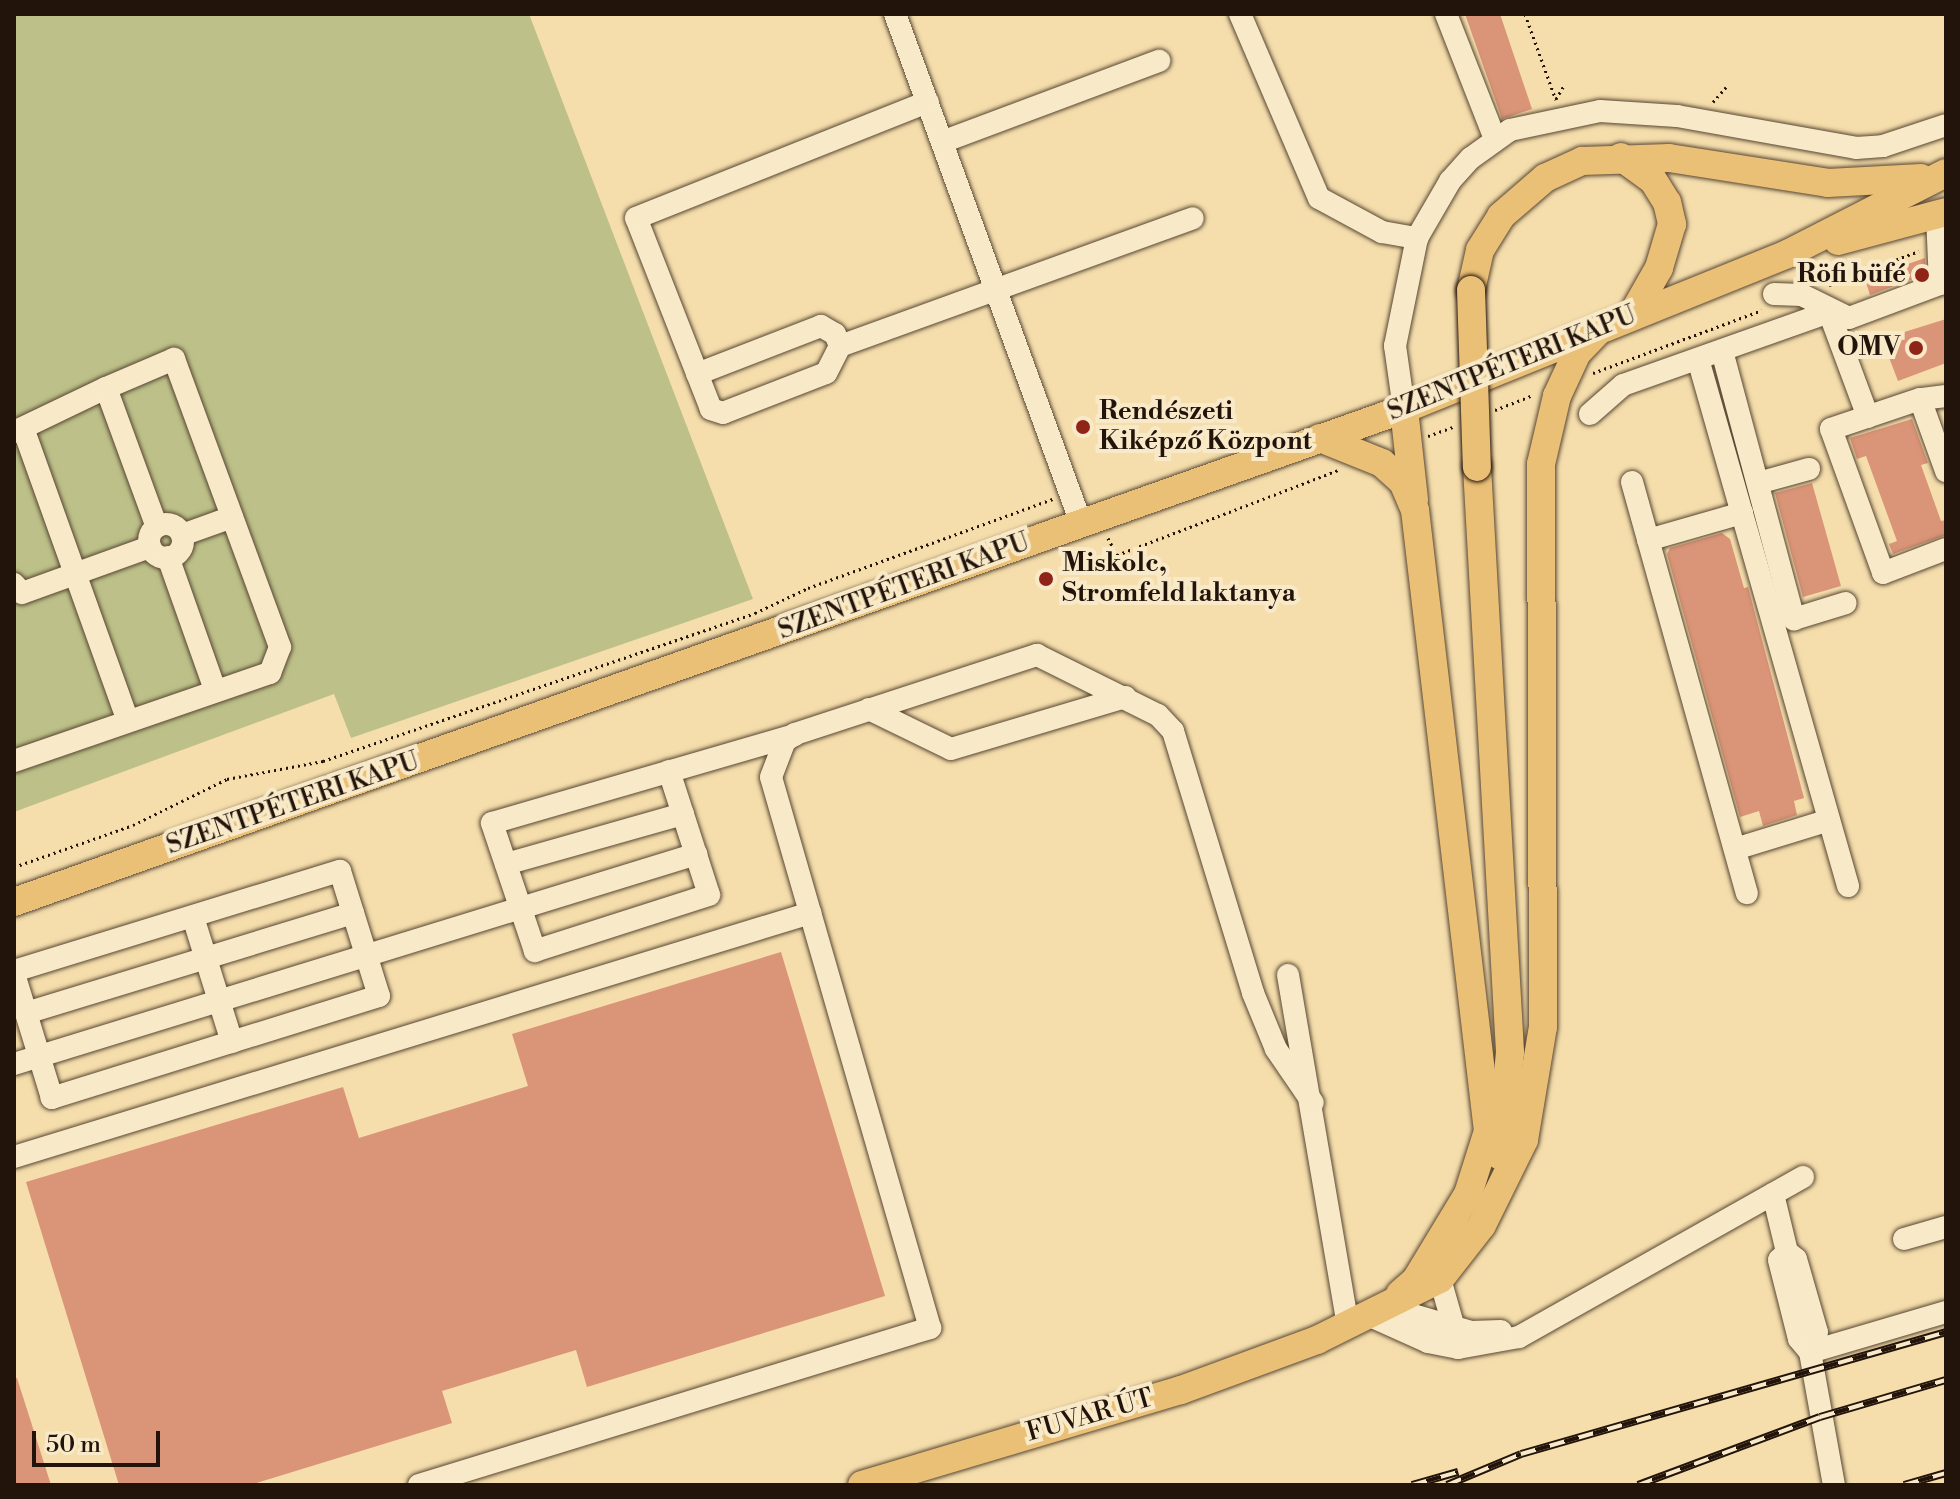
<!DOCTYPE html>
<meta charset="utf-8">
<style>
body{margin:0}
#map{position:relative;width:1960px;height:1499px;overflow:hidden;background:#f5deac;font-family:"Libre Bodoni",serif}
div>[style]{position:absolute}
.green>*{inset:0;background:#bdc189}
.building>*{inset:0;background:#da9477}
.path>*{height:3px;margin-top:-1.5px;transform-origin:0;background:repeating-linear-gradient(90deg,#23140b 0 2px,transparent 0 6px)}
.roads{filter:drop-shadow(0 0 2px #584633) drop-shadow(0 0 2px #584633)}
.minor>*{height:22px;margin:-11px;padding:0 11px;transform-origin:11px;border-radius:11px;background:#f8eac9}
.minor>.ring{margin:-11px;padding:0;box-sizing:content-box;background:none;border:22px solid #f8eac9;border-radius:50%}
.major>*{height:28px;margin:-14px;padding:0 14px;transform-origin:14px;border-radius:14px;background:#eabf76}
.rail>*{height:8px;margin-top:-4px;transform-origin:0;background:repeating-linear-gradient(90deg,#f8eac9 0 15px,#23140b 0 30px);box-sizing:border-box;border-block:2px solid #23140b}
.bridges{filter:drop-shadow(0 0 2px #23140b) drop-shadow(0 0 2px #23140b)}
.major-bridge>*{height:28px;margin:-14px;padding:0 14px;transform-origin:14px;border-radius:14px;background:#eabf76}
.dots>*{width:22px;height:22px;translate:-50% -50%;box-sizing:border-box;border:4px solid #f8eac9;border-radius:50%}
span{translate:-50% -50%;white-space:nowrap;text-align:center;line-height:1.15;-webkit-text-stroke:8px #f8eac9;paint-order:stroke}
.poi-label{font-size:26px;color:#23140b;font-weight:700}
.right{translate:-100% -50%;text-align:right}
.left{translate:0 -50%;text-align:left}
.street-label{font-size:26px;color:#23140b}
.frame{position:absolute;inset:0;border:16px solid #23140b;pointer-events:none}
.scale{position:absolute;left:32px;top:1431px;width:128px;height:36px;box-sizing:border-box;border:4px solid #23140b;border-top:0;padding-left:10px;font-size:24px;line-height:28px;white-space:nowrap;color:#23140b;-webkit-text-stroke:6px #f8eac9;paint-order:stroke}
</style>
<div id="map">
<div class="green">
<div style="clip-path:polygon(14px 14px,529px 14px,753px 599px,351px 738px,334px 694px,14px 812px)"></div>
</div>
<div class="building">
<div style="clip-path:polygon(1465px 14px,1500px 14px,1532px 109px,1502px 119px)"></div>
<div style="clip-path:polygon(1925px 258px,1926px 274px,1870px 295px,1865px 279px)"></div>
<div style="clip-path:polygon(1946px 319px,1946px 363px,1898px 381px,1882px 339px)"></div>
<div style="clip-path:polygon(1912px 419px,1928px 463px,1921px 465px,1941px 521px,1946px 520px,1946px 535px,1893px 554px,1889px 544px,1897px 541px,1866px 456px,1857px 459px,1850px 438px)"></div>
<div style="clip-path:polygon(1812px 483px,1841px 586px,1803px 597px,1775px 493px)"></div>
<div style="clip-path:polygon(1722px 533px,1730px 539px,1744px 588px,1748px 587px,1804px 798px,1794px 801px,1797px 815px,1763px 826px,1759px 811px,1740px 817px,1667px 554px,1670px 548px)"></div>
<div style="clip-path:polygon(781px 952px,885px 1296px,587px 1387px,576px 1350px,442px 1391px,452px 1423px,250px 1485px,119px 1485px,26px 1182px,343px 1087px,359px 1138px,528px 1086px,512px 1034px)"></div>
<div style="clip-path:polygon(14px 1378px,17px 1378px,51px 1485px,14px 1485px)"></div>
</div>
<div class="path">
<div style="left:1525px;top:14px;width:91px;rotate:70.2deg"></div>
<div style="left:1556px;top:99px;width:16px;rotate:-60deg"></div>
<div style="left:1713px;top:102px;width:20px;rotate:-49deg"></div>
<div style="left:1829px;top:285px;width:96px;rotate:-20.7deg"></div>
<div style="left:1593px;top:373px;width:180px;rotate:-20.4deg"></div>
<div style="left:1495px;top:410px;width:41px;rotate:-21.5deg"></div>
<div style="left:1428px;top:436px;width:29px;rotate:-20deg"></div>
<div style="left:1108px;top:538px;width:19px;rotate:62deg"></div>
<div style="left:1117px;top:555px;width:238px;rotate:-21deg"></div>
<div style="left:14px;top:867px;width:126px;rotate:-19.4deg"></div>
<div style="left:133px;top:825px;width:105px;rotate:-26.1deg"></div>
<div style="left:227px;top:779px;width:98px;rotate:-10.6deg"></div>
<div style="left:323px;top:761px;width:457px;rotate:-18.9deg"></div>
<div style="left:755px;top:613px;width:59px;rotate:-25.3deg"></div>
<div style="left:808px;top:588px;width:261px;rotate:-20deg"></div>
</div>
<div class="roads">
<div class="minor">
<div style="left:895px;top:14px;width:542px;rotate:69.93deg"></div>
<div style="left:1240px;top:14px;width:200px;rotate:66.8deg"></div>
<div style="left:1319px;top:198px;width:72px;rotate:28.4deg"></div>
<div style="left:1382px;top:232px;width:36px;rotate:10deg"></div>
<div style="left:1446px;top:14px;width:134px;rotate:68.6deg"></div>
<div style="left:942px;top:142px;width:232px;rotate:-20.5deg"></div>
<div style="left:1774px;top:294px;width:28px;rotate:2deg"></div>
<div style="left:1802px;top:295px;width:52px;rotate:26.1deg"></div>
<div style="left:1849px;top:318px;width:97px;rotate:-20.5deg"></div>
<div style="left:1940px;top:284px;width:69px;rotate:-92.5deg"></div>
<div style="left:1829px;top:312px;width:112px;rotate:69.6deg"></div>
<div style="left:840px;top:346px;width:375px;rotate:-19.9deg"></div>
<div style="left:1722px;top:351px;width:278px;rotate:75deg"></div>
<div style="left:1794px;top:619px;width:54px;rotate:-17.1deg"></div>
<div style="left:1698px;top:359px;width:548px;rotate:74.11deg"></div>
<div style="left:697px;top:374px;width:133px;rotate:-21.2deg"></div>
<div style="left:821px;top:326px;width:16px;rotate:30deg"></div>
<div style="left:835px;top:334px;width:13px;rotate:67deg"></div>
<div style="left:840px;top:346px;width:30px;rotate:117deg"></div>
<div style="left:826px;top:373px;width:110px;rotate:158.8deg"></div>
<div style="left:723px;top:413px;width:13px;rotate:-162deg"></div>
<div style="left:711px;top:409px;width:205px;rotate:-111.4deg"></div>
<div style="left:636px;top:218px;width:314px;rotate:-21.7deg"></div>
<div style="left:1946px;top:396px;width:26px;rotate:173deg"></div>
<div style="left:1920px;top:399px;width:94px;rotate:161.4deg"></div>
<div style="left:1831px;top:429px;width:153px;rotate:70.1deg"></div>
<div style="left:1883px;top:573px;width:67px;rotate:-20.9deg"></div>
<div style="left:1920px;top:399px;width:77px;rotate:70.1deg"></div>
<div style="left:1404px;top:409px;width:64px;rotate:-98.1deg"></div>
<div style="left:1395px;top:346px;width:110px;rotate:-78.5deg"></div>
<div style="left:1417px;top:238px;width:66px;rotate:-59.9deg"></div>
<div style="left:1450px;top:181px;width:31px;rotate:-48deg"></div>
<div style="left:1471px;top:158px;width:48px;rotate:-35.7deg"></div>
<div style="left:1510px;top:130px;width:92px;rotate:-11.9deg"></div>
<div style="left:1600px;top:111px;width:77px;rotate:3.7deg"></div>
<div style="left:1677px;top:116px;width:182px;rotate:10.1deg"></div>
<div style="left:1856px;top:148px;width:27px;rotate:-4deg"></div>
<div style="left:1883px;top:146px;width:66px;rotate:-18.4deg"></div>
<div style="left:1590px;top:414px;width:44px;rotate:-41.3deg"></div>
<div style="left:1623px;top:385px;width:219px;rotate:-19.5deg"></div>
<div style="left:23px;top:428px;width:311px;rotate:70.3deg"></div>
<div style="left:14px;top:432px;width:102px;rotate:-25.6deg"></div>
<div style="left:106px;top:388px;width:148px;rotate:69.9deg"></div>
<div style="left:1632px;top:482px;width:427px;rotate:74.4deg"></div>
<div style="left:1758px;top:483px;width:53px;rotate:-15.4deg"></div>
<div class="ring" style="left:149px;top:524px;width:12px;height:12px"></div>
<div style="left:182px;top:535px;width:53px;rotate:-19.8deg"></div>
<div style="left:1648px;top:540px;width:98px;rotate:-16deg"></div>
<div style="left:168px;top:557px;width:141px;rotate:70.5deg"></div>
<div style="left:14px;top:584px;width:12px;rotate:48deg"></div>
<div style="left:22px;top:593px;width:136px;rotate:-19.8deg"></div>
<div style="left:869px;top:709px;width:91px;rotate:26deg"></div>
<div style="left:951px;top:749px;width:182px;rotate:-16.6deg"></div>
<div style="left:14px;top:761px;width:271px;rotate:-19deg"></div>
<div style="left:270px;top:673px;width:28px;rotate:-69deg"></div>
<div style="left:280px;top:647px;width:307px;rotate:-110.2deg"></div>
<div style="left:174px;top:359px;width:74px;rotate:156.9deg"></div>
<div style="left:669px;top:771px;width:130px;rotate:72.1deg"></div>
<div style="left:709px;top:895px;width:183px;rotate:162.2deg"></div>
<div style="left:535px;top:951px;width:135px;rotate:-108.6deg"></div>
<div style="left:492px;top:823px;width:315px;rotate:-16.2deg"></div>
<div style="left:1735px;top:849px;width:98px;rotate:-17.1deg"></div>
<div style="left:506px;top:864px;width:184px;rotate:-15.8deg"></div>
<div style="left:193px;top:917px;width:131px;rotate:72.7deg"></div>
<div style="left:14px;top:971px;width:341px;rotate:-17.1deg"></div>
<div style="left:340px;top:871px;width:131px;rotate:72.7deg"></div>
<div style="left:379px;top:996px;width:343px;rotate:162.7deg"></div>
<div style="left:52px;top:1098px;width:130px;rotate:-107deg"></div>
<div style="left:1288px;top:975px;width:356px;rotate:80.3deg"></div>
<div style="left:26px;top:1013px;width:342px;rotate:-17deg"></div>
<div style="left:14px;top:1064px;width:714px;rotate:-17.11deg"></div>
<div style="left:14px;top:1157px;width:833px;rotate:-17.04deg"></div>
<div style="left:1773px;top:1194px;width:60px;rotate:76.4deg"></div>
<div style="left:1787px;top:1252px;width:11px;rotate:38deg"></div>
<div style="left:1796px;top:1259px;width:76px;rotate:74deg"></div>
<div style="left:1817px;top:1332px;width:21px;rotate:109deg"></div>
<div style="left:1810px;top:1352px;width:135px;rotate:79.8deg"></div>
<div style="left:1904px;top:1239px;width:44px;rotate:-15.9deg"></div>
<div style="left:1787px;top:1252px;width:11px;rotate:135deg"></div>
<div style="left:1779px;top:1260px;width:81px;rotate:75.8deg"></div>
<div style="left:1799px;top:1339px;width:17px;rotate:50deg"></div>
<div style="left:1440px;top:1279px;width:51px;rotate:74.1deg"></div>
<div style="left:1386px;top:1307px;width:89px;rotate:16.4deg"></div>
<div style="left:1471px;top:1332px;width:30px;rotate:-2deg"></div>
<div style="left:1368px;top:1315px;width:66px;rotate:24.2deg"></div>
<div style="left:1428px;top:1342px;width:31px;rotate:11deg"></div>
<div style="left:1458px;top:1348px;width:62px;rotate:-10.2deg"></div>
<div style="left:1519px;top:1337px;width:326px;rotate:-29.4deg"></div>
<div style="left:1810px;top:1352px;width:142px;rotate:-16.4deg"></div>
<div style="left:419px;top:1485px;width:535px;rotate:-17.08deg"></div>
<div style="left:930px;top:1328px;width:573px;rotate:-106.1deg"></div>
<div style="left:771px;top:777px;width:39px;rotate:-69deg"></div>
<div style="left:785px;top:741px;width:12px;rotate:-35deg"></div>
<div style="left:795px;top:734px;width:255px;rotate:-18.1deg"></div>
<div style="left:1037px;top:655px;width:135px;rotate:26.4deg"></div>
<div style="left:1158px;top:715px;width:22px;rotate:47deg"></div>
<div style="left:1173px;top:731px;width:274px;rotate:73deg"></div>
<div style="left:1253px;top:993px;width:61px;rotate:67.7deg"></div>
<div style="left:1276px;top:1049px;width:65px;rotate:55.6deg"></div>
</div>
<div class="major">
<div style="left:1621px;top:157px;width:39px;rotate:36deg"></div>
<div style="left:1653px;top:180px;width:26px;rotate:58deg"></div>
<div style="left:1667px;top:202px;width:23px;rotate:77deg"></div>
<div style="left:1672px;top:224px;width:46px;rotate:106.5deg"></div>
<div style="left:1659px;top:268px;width:56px;rotate:119.7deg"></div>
<div style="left:1838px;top:241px;width:112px;rotate:-15deg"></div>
<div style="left:1471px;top:290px;width:41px;rotate:-77.3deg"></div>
<div style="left:1480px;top:250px;width:40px;rotate:-58deg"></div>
<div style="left:1501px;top:216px;width:58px;rotate:-40.8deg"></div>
<div style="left:1545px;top:178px;width:41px;rotate:-24.7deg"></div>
<div style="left:1582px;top:161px;width:87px;rotate:-2deg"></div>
<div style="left:1669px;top:158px;width:161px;rotate:8.9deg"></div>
<div style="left:1828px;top:183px;width:93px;rotate:-3.1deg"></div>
<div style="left:1404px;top:409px;width:91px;rotate:83.7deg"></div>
<div style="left:1320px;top:438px;width:67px;rotate:22deg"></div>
<div style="left:1382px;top:463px;width:28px;rotate:42deg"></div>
<div style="left:1403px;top:482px;width:30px;rotate:67deg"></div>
<div style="left:1415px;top:510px;width:625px;rotate:83.3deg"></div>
<div style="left:1488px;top:1131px;width:66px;rotate:107.6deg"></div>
<div style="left:1468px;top:1194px;width:100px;rotate:121.2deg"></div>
<div style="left:1416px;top:1280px;width:21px;rotate:139deg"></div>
<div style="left:1477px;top:467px;width:586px;rotate:86.77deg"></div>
<div style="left:1510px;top:1052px;width:104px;rotate:95.5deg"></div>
<div style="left:14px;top:902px;width:1475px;rotate:-19.53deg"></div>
<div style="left:1404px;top:409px;width:413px;rotate:-22deg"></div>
<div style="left:1787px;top:254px;width:178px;rotate:-27deg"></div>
<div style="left:862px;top:1485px;width:333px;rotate:-16.6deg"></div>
<div style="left:1181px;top:1390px;width:145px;rotate:-20.2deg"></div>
<div style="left:1317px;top:1340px;width:137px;rotate:-26.4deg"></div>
<div style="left:1440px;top:1279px;width:68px;rotate:-52.1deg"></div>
<div style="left:1482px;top:1225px;width:95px;rotate:-63.7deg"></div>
<div style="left:1524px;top:1140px;width:115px;rotate:-80.5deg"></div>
<div style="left:1543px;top:1027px;width:563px;rotate:-90.2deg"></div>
<div style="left:1541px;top:464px;width:70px;rotate:-76.8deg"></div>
<div style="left:1557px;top:396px;width:47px;rotate:-65.1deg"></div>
<div style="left:1577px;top:353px;width:28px;rotate:-46deg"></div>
</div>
</div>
<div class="rail">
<div style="left:1412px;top:1485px;width:48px;rotate:-15.8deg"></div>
<div style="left:1447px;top:1485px;width:80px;rotate:-22.7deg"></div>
<div style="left:1521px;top:1454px;width:442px;rotate:-16deg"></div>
<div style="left:1638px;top:1485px;width:194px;rotate:-20.5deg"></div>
<div style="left:1820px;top:1417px;width:131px;rotate:-16.4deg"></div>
<div style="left:1904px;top:1485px;width:44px;rotate:-15.9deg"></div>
</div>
<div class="bridges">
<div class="major-bridge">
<div style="left:1471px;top:290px;width:177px;rotate:88.1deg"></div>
</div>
</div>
<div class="dots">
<div style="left:1922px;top:275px;background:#8f2418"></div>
<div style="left:1916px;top:348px;background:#8f2418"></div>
<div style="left:1083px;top:427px;background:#8f2418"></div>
<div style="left:1046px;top:579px;background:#8f2418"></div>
</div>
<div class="poi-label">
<span class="right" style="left:1906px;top:275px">Röfi büfé</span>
<span class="right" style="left:1900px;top:348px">OMV</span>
<span class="left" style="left:1099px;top:427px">Rendészeti<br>Kiképző Központ</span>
<span class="left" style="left:1062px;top:579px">Miskolc,<br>Stromfeld laktanya</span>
</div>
<div class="street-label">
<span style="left:1512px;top:364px;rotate:-22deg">SZENTPÉTERI KAPU</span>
<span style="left:904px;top:587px;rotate:-20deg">SZENTPÉTERI KAPU</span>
<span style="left:293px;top:804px;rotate:-19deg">SZENTPÉTERI KAPU</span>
<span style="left:1090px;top:1416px;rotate:-16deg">FUVAR ÚT</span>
</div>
<div class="frame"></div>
<div class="scale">50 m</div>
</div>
